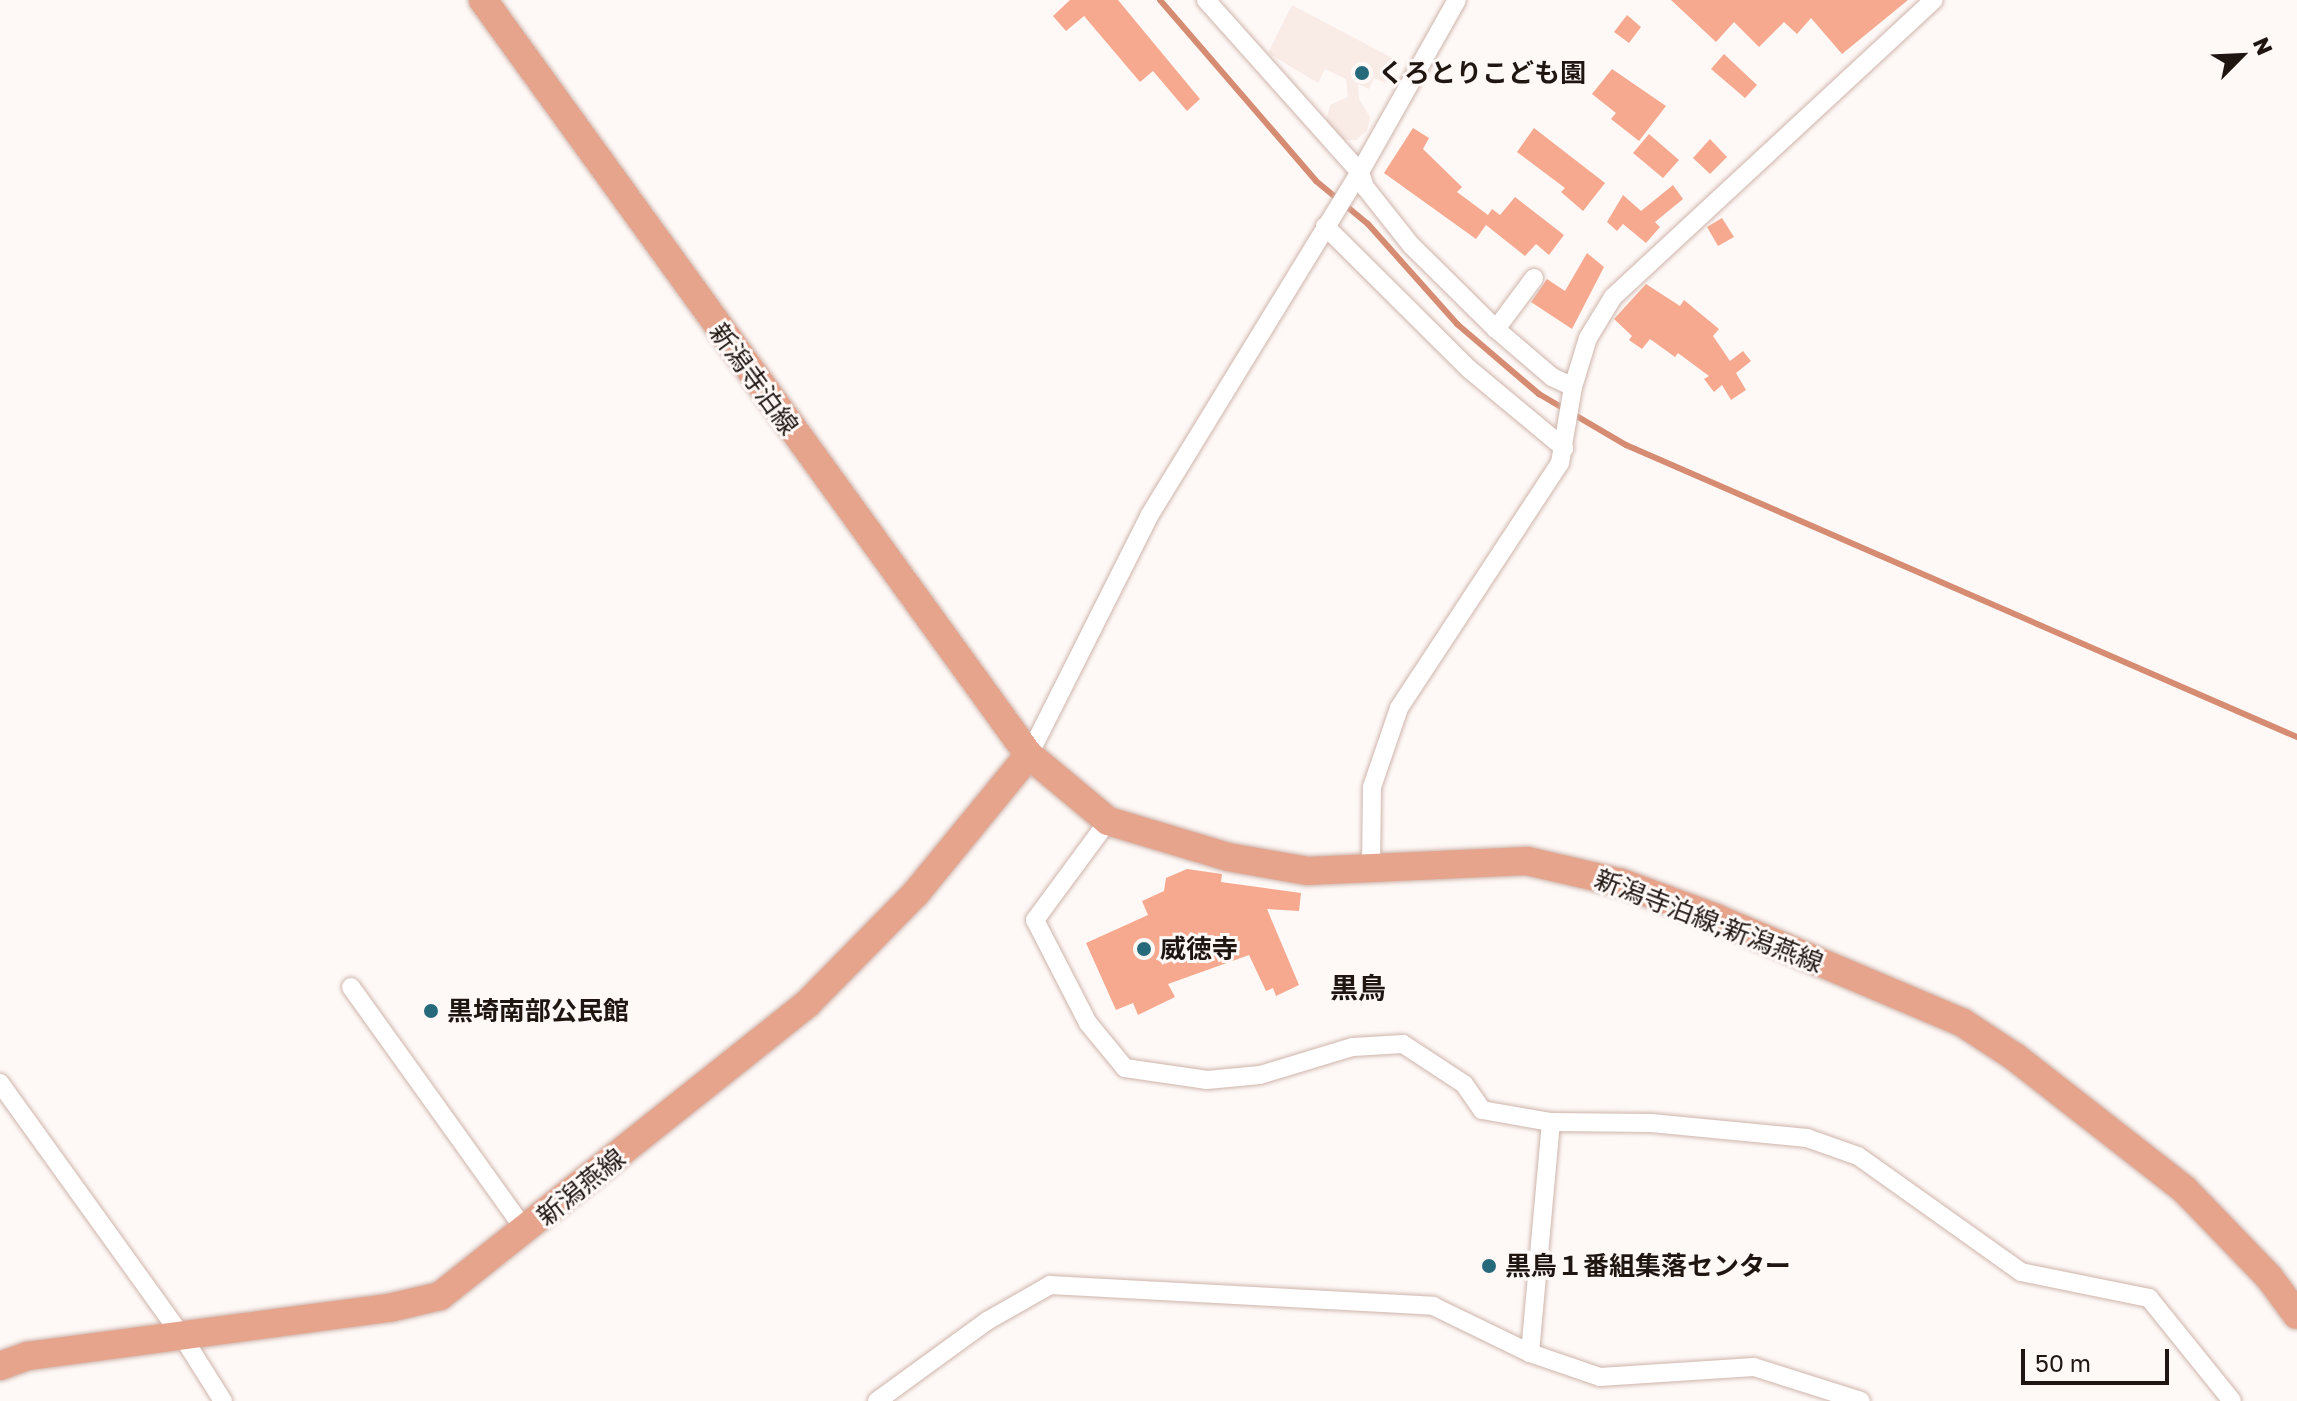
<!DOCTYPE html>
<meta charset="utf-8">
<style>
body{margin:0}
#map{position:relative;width:2297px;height:1401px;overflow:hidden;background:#fef9f7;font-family:"Golos Text","Noto Sans JP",sans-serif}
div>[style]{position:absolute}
.built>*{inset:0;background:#f9ebe6}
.stream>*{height:6px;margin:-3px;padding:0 3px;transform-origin:3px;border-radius:3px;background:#d68c73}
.building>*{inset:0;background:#f6a98f}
.roads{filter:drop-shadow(0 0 2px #ceb4ab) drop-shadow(0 0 2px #ceb4ab)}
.minor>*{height:18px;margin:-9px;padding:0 9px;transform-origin:9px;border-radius:9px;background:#fff}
.primary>*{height:28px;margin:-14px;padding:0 14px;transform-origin:14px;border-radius:14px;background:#e6a48d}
.dots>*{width:22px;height:22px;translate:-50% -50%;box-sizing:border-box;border:4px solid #fef9f7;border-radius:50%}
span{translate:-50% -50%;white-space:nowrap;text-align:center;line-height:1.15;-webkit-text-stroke:6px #fef9f7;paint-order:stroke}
.poi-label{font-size:26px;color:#1f1612;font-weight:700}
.left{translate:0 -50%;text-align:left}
.street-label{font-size:26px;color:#1f1612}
.neighbourhood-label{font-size:28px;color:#1f1612;font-weight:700}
.north{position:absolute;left:2201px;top:16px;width:80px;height:80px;-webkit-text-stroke:6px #fef9f7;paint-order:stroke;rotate:66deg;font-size:22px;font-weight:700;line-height:32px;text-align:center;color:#1f1612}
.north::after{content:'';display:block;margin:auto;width:28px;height:36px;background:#1f1612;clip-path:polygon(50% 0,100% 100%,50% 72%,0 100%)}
.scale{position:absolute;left:2021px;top:1349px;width:148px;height:36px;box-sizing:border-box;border:4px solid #1f1612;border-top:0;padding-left:10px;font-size:24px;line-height:28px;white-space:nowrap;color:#1f1612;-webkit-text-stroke:6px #fef9f7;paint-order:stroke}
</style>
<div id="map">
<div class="built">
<div style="clip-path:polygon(1292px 5px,1396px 60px,1385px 83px,1374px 78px,1369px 89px,1358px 84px,1359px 99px,1370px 117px,1367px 131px,1356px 140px,1341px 140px,1326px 123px,1330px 105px,1348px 97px,1346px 79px,1325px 69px,1318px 83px,1268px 53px)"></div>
</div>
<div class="stream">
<div style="left:1160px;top:0;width:239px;rotate:49.2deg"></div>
<div style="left:1316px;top:181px;width:67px;rotate:39.6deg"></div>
<div style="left:1368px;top:224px;width:134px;rotate:48.3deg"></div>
<div style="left:1457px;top:324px;width:108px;rotate:40.5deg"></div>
<div style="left:1539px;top:394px;width:101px;rotate:30.4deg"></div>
<div style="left:1626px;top:445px;width:732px;rotate:23.52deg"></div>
</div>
<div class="building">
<div style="clip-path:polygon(1070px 0,1118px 0,1200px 99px,1187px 111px,1153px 71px,1140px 82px,1084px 16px,1066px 31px,1053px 16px)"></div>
<div style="clip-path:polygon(1671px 0,1908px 0,1842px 54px,1811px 18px,1797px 34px,1784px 22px,1759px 47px,1734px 22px,1716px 42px)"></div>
<div style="clip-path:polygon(1627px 15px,1641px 27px,1629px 43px,1614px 32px)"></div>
<div style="clip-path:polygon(1724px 54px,1757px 85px,1745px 98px,1711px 69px)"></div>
<div style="clip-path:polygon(1612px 69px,1666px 106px,1639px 141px,1611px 119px,1616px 113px,1592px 94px)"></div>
<div style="clip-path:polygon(1413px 128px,1429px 138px,1423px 149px,1462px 187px,1457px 192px,1488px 215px,1492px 209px,1500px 215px,1515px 197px,1564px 235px,1549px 255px,1536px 244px,1525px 256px,1486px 225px,1476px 239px,1384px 173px)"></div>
<div style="clip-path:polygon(1534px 128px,1605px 183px,1583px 211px,1561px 192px,1565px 188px,1517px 152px)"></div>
<div style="clip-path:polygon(1649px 134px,1679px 160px,1663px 178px,1633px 153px)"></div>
<div style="clip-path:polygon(1710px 139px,1727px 157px,1710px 174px,1693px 158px)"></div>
<div style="clip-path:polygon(1673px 185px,1683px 199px,1655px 222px,1660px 227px,1646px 243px,1623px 224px,1617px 231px,1607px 222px,1623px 195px,1641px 211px)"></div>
<div style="clip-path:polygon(1722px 218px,1734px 237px,1718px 246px,1707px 227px)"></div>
<div style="clip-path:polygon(1587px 253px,1604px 267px,1572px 329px,1531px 302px,1547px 279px,1565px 291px)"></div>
<div style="clip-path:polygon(1646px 284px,1680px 306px,1684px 300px,1719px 329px,1713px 336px,1730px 361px,1743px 351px,1751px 361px,1736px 373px,1746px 390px,1731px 400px,1722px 385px,1714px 392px,1704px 379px,1709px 376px,1678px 353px,1675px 357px,1650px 339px,1642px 349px,1629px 340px,1632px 336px,1614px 319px)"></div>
<div style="clip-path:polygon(1187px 869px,1222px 874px,1221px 882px,1301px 893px,1299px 911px,1267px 909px,1299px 985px,1276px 996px,1273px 988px,1266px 991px,1249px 955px,1168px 984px,1175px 997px,1138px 1015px,1133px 1003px,1116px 1010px,1086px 943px,1148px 915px,1142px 901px,1164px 891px,1166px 878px)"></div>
</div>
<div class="roads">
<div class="minor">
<div style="left:1206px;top:0;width:231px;rotate:48.2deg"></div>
<div style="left:1360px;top:172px;width:16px;rotate:72deg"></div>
<div style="left:1365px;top:187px;width:74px;rotate:51.6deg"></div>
<div style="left:1411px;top:245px;width:120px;rotate:44.7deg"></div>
<div style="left:1325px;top:226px;width:203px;rotate:44.8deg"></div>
<div style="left:1469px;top:369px;width:124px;rotate:39.7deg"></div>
<div style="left:1534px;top:278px;width:64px;rotate:126.7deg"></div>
<div style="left:1496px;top:329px;width:74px;rotate:40.6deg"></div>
<div style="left:1552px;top:377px;width:23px;rotate:25deg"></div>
<div style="left:1029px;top:755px;width:267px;rotate:-63.3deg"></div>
<div style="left:1149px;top:516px;width:404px;rotate:-58.5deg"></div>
<div style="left:1360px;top:172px;width:197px;rotate:-60.6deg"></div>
<div style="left:1108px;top:821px;width:123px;rotate:126.4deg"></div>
<div style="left:1035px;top:920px;width:116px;rotate:62.8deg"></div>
<div style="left:1088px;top:1023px;width:58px;rotate:50.6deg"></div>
<div style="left:1125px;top:1068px;width:83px;rotate:8.3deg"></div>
<div style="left:1207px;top:1080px;width:53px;rotate:-5.4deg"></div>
<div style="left:1260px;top:1075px;width:97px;rotate:-16.8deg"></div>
<div style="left:1353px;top:1047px;width:50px;rotate:-3.4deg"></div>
<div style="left:1403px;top:1044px;width:73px;rotate:33.3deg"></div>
<div style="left:1464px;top:1084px;width:32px;rotate:55deg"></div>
<div style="left:1482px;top:1110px;width:70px;rotate:9.9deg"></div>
<div style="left:1551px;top:1122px;width:100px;rotate:0.6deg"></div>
<div style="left:1651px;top:1123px;width:157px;rotate:5.5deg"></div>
<div style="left:1807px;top:1138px;width:54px;rotate:19.4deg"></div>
<div style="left:1858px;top:1156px;width:200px;rotate:35.4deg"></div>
<div style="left:2021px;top:1272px;width:131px;rotate:11.5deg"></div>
<div style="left:2149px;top:1298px;width:132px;rotate:51.1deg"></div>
<div style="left:1371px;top:868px;width:81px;rotate:-89.3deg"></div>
<div style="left:1372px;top:787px;width:83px;rotate:-71.1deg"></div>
<div style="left:1399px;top:708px;width:293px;rotate:-56.7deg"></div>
<div style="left:1560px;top:463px;width:77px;rotate:-80.3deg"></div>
<div style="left:1573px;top:387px;width:51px;rotate:-73deg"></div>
<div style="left:1588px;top:338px;width:48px;rotate:-58.6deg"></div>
<div style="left:1613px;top:297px;width:437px;rotate:-42.8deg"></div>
<div style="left:351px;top:987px;width:300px;rotate:54.4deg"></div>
<div style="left:0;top:1083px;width:312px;rotate:54.3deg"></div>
<div style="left:182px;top:1336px;width:77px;rotate:57.8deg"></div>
<div style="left:1530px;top:1353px;width:232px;rotate:-84.8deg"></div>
<div style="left:877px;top:1401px;width:136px;rotate:-36deg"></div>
<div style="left:987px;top:1321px;width:73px;rotate:-29.7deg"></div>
<div style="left:1050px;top:1285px;width:384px;rotate:3.1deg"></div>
<div style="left:1433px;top:1306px;width:108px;rotate:25.9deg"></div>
<div style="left:1530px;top:1353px;width:74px;rotate:18.9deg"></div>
<div style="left:1600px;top:1377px;width:154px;rotate:-3.7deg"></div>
<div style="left:1754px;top:1367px;width:112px;rotate:17.6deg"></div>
</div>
<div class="primary">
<div style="left:483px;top:0;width:932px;rotate:54.13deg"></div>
<div style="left:1029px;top:755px;width:103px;rotate:39.9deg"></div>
<div style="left:1108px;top:821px;width:125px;rotate:16.7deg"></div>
<div style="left:1228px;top:857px;width:80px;rotate:10deg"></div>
<div style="left:1307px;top:871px;width:220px;rotate:-2.6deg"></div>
<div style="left:1527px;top:861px;width:98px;rotate:13deg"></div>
<div style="left:1622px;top:883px;width:100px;rotate:20.4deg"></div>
<div style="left:1716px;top:918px;width:268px;rotate:23deg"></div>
<div style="left:1963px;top:1023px;width:62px;rotate:33.2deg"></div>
<div style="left:2015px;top:1057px;width:214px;rotate:38deg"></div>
<div style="left:2184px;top:1189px;width:122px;rotate:46deg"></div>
<div style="left:2269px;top:1277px;width:47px;rotate:53.6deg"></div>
<div style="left:0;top:1366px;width:30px;rotate:-20deg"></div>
<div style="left:28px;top:1356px;width:364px;rotate:-7.6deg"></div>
<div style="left:389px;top:1308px;width:52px;rotate:-13.2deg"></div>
<div style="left:440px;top:1296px;width:469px;rotate:-38.5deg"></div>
<div style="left:807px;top:1004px;width:156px;rotate:-45.5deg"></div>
<div style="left:916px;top:893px;width:178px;rotate:-50.7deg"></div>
</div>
</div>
<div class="dots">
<div style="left:1362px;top:73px;background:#26697b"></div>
<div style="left:1144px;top:949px;background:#26697b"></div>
<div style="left:431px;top:1011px;background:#26697b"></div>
<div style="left:1489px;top:1266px;background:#26697b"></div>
</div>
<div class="poi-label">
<span class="left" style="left:1378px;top:73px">くろとりこども園</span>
<span class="left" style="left:1160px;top:949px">威徳寺</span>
<span class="left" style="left:447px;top:1011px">黒埼南部公民館</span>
<span class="left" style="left:1505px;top:1266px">黒鳥１番組集落センター</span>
</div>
<div class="street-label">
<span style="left:754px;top:379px;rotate:54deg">新潟寺泊線</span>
<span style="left:1709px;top:921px;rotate:21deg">新潟寺泊線;新潟燕線</span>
<span style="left:581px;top:1187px;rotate:-39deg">新潟燕線</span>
</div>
<div class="neighbourhood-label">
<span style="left:1358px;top:988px">黒鳥</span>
</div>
<div class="north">N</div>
<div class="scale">50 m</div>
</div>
